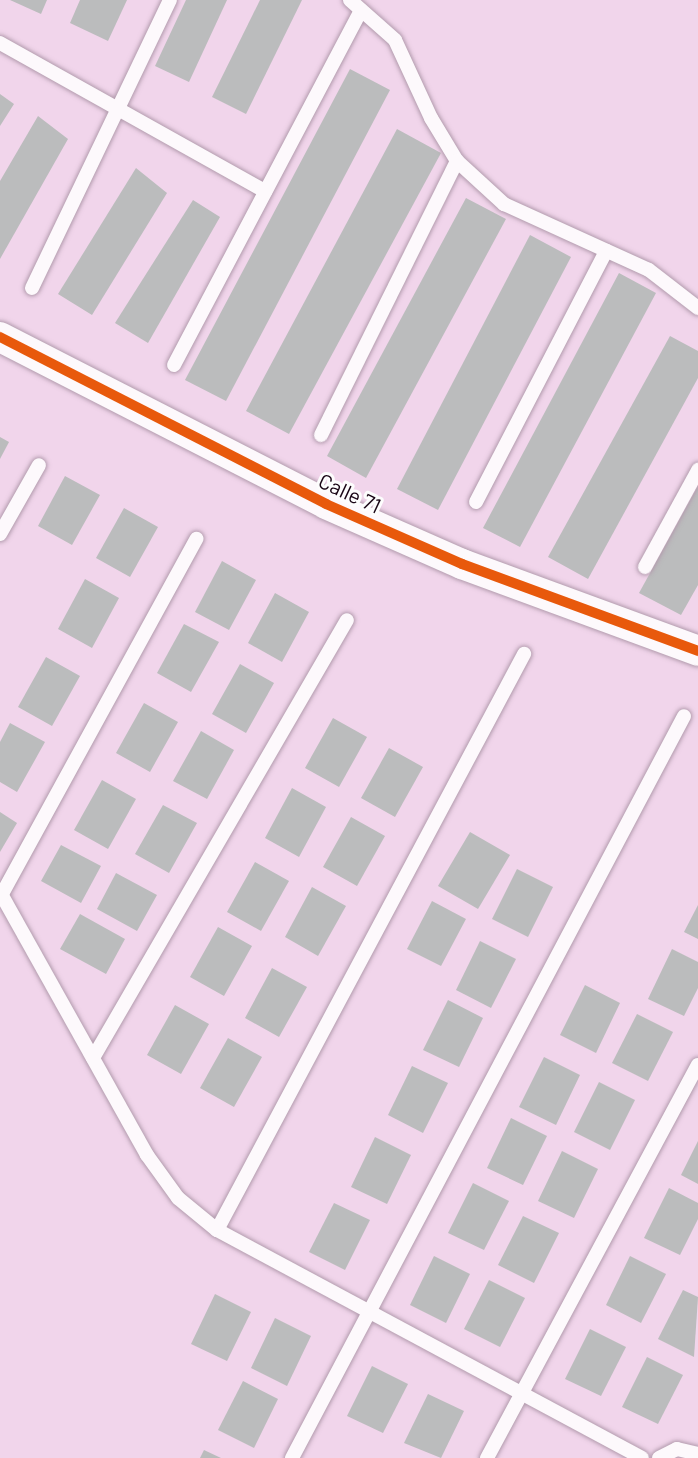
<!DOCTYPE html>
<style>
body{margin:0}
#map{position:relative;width:698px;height:1458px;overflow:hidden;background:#f1d5eb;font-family:Barlow,sans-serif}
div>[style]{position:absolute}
.building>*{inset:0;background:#bbbcbd}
.roads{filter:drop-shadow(0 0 2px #b29bad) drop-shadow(0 0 2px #b29bad)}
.lane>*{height:14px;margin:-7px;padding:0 7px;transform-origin:7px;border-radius:7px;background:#fdf9fc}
.street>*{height:30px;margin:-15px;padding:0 15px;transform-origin:15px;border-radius:15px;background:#fdf9fc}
.cycleway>*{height:10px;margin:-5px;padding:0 5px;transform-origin:5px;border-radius:5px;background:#e8590c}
span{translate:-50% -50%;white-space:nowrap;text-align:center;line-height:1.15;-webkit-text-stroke:6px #fdfdfd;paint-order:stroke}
.street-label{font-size:21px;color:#190515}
</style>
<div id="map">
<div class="building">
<div style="clip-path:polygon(10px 0,47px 0,41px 14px)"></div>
<div style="clip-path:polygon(80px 0,127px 0,108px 41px,70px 23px)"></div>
<div style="clip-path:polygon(186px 0,227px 0,189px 82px,155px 66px)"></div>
<div style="clip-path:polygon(260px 0,302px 0,246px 114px,212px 97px)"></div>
<div style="clip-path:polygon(350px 69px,390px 90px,226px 401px,185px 380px)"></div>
<div style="clip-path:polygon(0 94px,14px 104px,0 126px)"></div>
<div style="clip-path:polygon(38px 116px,68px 139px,0 259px,0 181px)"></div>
<div style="clip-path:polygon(397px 129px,441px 153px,289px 434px,246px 411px)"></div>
<div style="clip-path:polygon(136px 168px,167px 193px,92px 315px,58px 294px)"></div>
<div style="clip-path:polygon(466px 198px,506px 219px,366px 478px,327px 456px)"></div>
<div style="clip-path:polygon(193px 200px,220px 217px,148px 343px,115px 323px)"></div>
<div style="clip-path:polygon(530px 235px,571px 257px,438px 510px,397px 489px)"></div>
<div style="clip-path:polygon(619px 273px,656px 293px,520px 547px,483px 528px)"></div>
<div style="clip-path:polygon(670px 336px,698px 351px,698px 378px,588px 579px,548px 557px)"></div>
<div style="clip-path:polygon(0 437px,9px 442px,0 459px)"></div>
<div style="clip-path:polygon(65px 476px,100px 495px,72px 545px,38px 526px)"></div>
<div style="clip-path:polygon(698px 486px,698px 585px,681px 615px,639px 593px)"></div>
<div style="clip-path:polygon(124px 508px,158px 527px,130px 577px,96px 558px)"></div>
<div style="clip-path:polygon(222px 561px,256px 580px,229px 630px,195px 612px)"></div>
<div style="clip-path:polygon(85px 579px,119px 598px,92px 648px,58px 629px)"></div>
<div style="clip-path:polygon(275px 593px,309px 612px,282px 662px,248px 643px)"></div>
<div style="clip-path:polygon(184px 624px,219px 642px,191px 692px,157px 673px)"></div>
<div style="clip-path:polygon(46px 657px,80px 676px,52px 726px,18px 707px)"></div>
<div style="clip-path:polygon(240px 664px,274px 683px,246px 733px,212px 714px)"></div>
<div style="clip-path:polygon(144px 703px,178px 722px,150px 772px,116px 753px)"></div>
<div style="clip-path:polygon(333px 718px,367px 737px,339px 787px,305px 768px)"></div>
<div style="clip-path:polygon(10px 723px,45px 742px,17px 792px,0 782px,0 742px)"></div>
<div style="clip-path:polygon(201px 731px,234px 750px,207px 799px,173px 781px)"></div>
<div style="clip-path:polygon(389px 748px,423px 767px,395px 817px,361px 798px)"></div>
<div style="clip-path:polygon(102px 780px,136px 799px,108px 849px,74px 830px)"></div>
<div style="clip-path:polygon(292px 788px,326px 807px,299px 857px,265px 838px)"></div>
<div style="clip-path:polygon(163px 805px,197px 823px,169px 873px,135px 854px)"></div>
<div style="clip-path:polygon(0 812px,17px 823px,0 852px)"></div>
<div style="clip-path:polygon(351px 817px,385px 836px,357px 886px,323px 867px)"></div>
<div style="clip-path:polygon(470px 832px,510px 855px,478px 909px,438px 886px)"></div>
<div style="clip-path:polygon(61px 845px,101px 866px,81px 903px,41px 881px)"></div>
<div style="clip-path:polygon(255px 862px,289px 881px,261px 931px,227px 912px)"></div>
<div style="clip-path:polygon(517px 869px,553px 887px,528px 937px,492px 919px)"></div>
<div style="clip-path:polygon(116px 873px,157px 895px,137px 931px,97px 909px)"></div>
<div style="clip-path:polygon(312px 887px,346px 906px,318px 956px,285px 937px)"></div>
<div style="clip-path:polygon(432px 901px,466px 919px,441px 966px,407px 949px)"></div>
<div style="clip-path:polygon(698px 905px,698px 939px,684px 932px)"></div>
<div style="clip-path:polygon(80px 914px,125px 939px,106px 974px,60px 949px)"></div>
<div style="clip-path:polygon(218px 927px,252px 946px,224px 996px,190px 977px)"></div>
<div style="clip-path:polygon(480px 941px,516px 959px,491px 1008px,456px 990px)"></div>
<div style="clip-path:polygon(672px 949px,698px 962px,698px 988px,684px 1016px,648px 999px)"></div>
<div style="clip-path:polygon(272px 968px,307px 987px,279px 1037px,245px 1018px)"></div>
<div style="clip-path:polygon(585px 985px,620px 1003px,596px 1053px,560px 1035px)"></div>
<div style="clip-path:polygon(448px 1000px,483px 1018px,459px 1067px,423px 1050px)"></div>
<div style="clip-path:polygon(175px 1005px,209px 1024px,181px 1074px,147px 1055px)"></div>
<div style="clip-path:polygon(637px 1014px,673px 1032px,648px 1081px,612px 1063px)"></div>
<div style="clip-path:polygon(228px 1038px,262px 1057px,234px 1107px,200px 1088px)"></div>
<div style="clip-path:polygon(544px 1057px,580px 1075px,556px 1125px,519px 1107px)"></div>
<div style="clip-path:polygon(412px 1066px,448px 1083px,423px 1133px,388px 1115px)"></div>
<div style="clip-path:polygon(599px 1082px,635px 1100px,610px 1150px,574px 1132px)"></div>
<div style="clip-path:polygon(511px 1118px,547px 1136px,523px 1185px,487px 1168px)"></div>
<div style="clip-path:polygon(375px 1137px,411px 1155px,387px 1204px,351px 1187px)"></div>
<div style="clip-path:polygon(698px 1141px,698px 1184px,681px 1175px)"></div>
<div style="clip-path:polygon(562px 1151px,598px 1169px,574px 1218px,538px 1201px)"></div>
<div style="clip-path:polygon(473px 1183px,509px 1201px,484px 1250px,448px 1233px)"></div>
<div style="clip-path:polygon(669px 1188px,698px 1203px,698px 1219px,680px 1255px,644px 1238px)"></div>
<div style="clip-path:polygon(334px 1203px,370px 1220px,345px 1270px,309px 1252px)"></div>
<div style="clip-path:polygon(523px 1216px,559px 1233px,534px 1283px,498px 1265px)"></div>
<div style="clip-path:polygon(434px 1256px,470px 1274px,446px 1323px,410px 1305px)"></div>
<div style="clip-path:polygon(630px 1256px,666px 1274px,641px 1323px,606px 1305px)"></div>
<div style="clip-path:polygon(489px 1280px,525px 1298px,500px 1347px,464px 1329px)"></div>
<div style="clip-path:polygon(683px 1290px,698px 1297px,694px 1357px,658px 1339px)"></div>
<div style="clip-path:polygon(215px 1294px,251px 1312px,227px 1361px,191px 1344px)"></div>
<div style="clip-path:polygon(275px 1318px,311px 1336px,287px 1386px,251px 1368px)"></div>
<div style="clip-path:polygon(590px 1329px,626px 1347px,601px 1396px,565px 1379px)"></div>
<div style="clip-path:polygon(647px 1357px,683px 1375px,658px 1424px,622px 1407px)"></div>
<div style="clip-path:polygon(372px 1366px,408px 1384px,383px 1433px,347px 1416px)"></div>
<div style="clip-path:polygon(243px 1381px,278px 1399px,254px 1448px,218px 1430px)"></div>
<div style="clip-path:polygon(428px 1394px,464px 1411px,441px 1458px,404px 1443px)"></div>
<div style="clip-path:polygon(204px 1450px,221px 1458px,200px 1458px)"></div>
</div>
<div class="roads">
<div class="lane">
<div style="left:350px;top:0;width:60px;rotate:41.6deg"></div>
<div style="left:395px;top:40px;width:86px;rotate:65.2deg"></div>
<div style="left:431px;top:118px;width:50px;rotate:58.8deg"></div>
<div style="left:457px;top:161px;width:64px;rotate:42.5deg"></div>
<div style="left:504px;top:204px;width:159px;rotate:24.5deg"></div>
<div style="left:649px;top:270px;width:62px;rotate:37.8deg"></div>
<div style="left:0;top:43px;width:304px;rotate:29.2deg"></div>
<div style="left:32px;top:288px;width:319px;rotate:-64.4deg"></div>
<div style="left:174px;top:365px;width:401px;rotate:-62.2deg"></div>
<div style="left:321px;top:435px;width:306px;rotate:-63.6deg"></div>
<div style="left:476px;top:502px;width:283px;rotate:-62.6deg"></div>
<div style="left:0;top:534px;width:79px;rotate:-60.5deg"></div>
<div style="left:645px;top:567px;width:111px;rotate:-61.3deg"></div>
<div style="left:0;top:892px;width:301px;rotate:60.8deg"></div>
<div style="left:147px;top:1155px;width:53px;rotate:54.2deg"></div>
<div style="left:178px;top:1198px;width:50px;rotate:39.4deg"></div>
<div style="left:217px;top:1230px;width:482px;rotate:28.2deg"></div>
<div style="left:2px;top:894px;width:405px;rotate:-61.3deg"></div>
<div style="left:93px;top:1058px;width:506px;rotate:-59.89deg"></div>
<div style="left:217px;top:1230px;width:653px;rotate:-61.94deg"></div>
<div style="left:292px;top:1458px;width:839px;rotate:-62.15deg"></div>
<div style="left:487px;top:1458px;width:446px;rotate:-61.8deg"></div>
<div style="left:659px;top:1458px;width:20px;rotate:-27deg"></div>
<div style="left:677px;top:1449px;width:22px;rotate:13deg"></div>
</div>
<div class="street">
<div style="left:0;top:337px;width:366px;rotate:27.1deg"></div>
<div style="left:326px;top:504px;width:149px;rotate:23.8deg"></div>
<div style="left:462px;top:564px;width:252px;rotate:20.2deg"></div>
</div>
</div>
<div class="cycleway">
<div style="left:0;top:337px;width:366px;rotate:27.1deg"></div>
<div style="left:326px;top:504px;width:149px;rotate:23.8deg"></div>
<div style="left:462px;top:564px;width:252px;rotate:20.2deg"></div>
</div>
<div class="street-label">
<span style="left:350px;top:493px;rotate:25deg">Calle 71</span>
</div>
</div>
